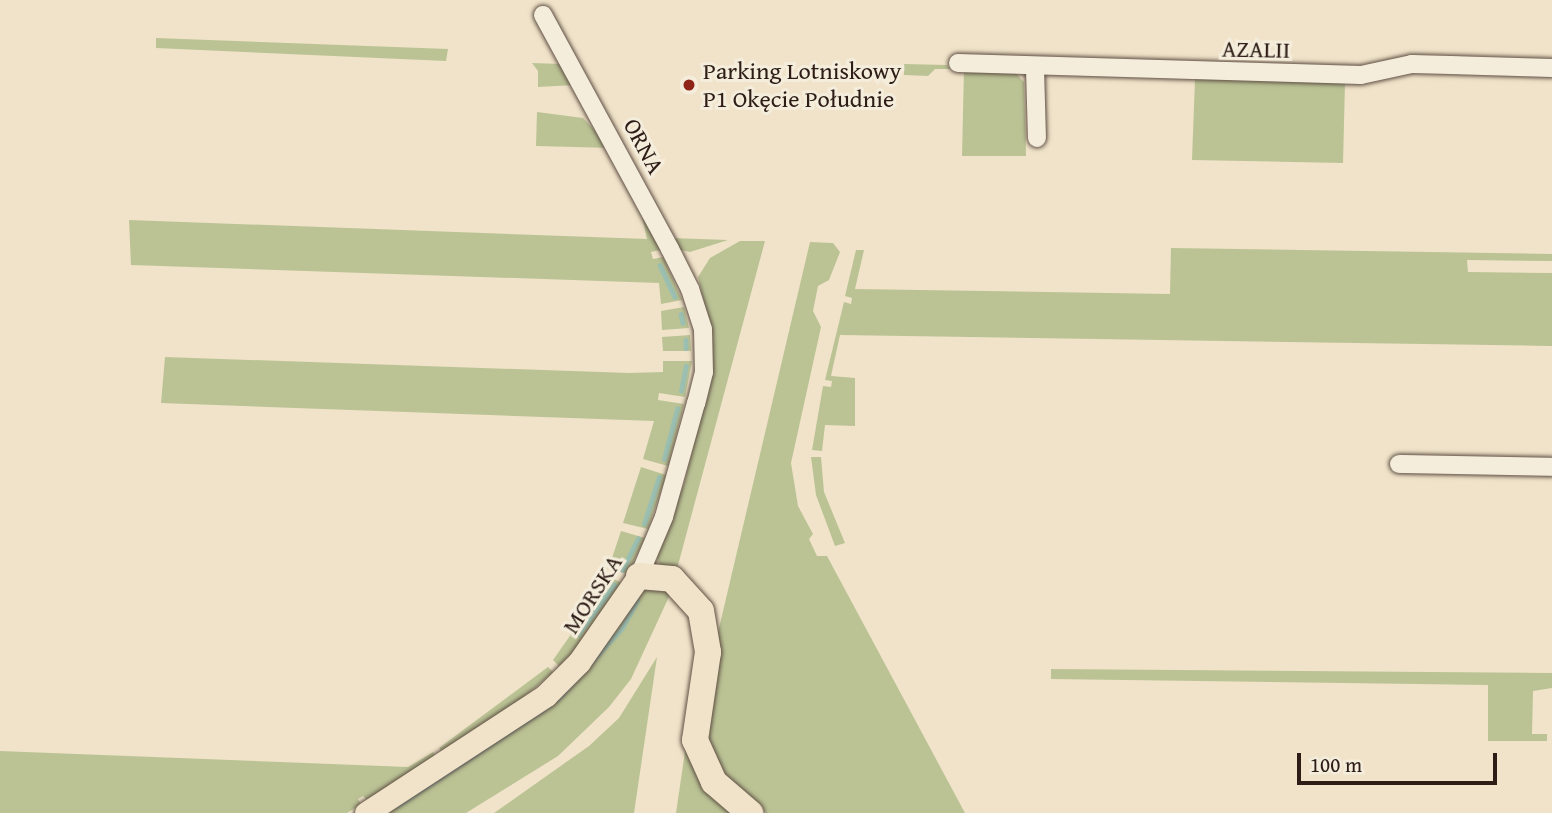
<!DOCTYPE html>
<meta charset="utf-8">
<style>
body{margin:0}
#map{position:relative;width:1552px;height:813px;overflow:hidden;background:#f0e3c9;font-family:"Gentium Book Plus",serif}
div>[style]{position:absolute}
.green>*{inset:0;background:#bbc395}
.stream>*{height:4.5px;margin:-2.25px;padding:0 2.25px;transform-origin:2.25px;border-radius:2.25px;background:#9bbfb0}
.roads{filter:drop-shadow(0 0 2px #5e4e43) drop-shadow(0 0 2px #5e4e43)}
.minor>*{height:18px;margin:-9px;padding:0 9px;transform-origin:9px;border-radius:9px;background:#f5eddc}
.major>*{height:23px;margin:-11.5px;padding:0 11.5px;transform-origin:11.5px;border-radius:11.5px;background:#f0e3c9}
.highway>*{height:26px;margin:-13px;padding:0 13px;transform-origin:13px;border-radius:13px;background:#f0e3c9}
.dots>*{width:19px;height:19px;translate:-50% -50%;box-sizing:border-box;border:4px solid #f5eddc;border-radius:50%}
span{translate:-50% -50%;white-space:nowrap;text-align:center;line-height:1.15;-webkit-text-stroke:6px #f5eddc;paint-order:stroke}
.street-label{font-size:24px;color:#2d1d16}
.poi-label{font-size:24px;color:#2d1d16}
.left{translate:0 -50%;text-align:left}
.scale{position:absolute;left:1297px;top:753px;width:200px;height:32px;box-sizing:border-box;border:4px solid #2d1d16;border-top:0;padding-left:9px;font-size:21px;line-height:24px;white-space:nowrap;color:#2d1d16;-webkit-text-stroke:5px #f5eddc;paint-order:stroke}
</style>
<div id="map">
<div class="green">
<div style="clip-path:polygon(156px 38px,448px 49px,446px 61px,156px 48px)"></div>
<div style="clip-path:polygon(532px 63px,562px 64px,575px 85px,538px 87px,538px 71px)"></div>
<div style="clip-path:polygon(904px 64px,947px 65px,950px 69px,935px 69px,928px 76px,904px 75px)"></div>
<div style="clip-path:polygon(964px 69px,1014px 71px,1024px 82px,1026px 156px,962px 156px)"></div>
<div style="clip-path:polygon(1195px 79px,1345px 83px,1343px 163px,1192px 160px)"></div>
<div style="clip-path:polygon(537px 112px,583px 118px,612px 148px,536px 146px)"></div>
<div style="clip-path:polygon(637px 194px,660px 250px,651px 252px,653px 259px,663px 257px,682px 300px,661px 304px,659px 283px,131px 265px,129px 220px,647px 239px)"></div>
<div style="clip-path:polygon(671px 238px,728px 240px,690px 252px,677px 249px)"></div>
<div style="clip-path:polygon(740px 241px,765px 241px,677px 569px,660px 566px,656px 555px,684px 484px,710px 380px,710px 327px,698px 277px,710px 258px)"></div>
<div style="clip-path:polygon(810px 242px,833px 243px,840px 252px,829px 280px,818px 286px,813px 311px,821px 327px,791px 463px,798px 506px,813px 534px,809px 539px,817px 556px,827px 556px,965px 813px,766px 813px,729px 785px,705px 739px,716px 641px)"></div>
<div style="clip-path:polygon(1171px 248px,1552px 254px,1552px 261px,1467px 260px,1468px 272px,1552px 273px,1552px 346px,840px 335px,831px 376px,855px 378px,855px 426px,825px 425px,822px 451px,812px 450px,823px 386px,831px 387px,832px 381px,825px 380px,844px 302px,851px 304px,852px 298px,845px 296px,856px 250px,864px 250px,855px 289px,1170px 294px)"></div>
<div style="clip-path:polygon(684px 307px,689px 328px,662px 330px,661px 311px)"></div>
<div style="clip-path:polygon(690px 335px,691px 351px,663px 351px,662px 337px)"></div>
<div style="clip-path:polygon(165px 357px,629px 373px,663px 372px,663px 361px,692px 361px,685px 397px,659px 393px,658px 400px,684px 404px,668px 466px,643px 459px,654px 421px,161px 403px)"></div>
<div style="clip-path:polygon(811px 457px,821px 457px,824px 492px,845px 543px,835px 546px,816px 495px)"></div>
<div style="clip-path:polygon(641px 467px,666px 475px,648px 529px,623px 523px)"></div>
<div style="clip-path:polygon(621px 531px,645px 538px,627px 574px,609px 567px)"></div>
<div style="clip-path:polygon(606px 575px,622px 583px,583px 641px,559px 666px,553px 660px,600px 593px)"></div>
<div style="clip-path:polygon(673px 588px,631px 679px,609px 707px,558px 756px,466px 813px,379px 813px,477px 751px,639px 589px)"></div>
<div style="clip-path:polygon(657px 657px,634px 813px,494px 813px,589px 746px,619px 718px)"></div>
<div style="clip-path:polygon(548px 667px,553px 672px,515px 705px,442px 752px,439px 748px)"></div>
<div style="clip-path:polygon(1051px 669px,1552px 673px,1552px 688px,1533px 691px,1532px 734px,1547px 734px,1547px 741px,1488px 741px,1488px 685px,1051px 679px)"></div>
<div style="clip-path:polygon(687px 738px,736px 813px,676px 813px)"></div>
<div style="clip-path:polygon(0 751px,408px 767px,433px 752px,436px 758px,367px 800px,363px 796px,358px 799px,361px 804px,347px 813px,0 813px)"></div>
</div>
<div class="stream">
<div style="left:660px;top:265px;width:35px;rotate:65deg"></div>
<div style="left:681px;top:314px;width:9px;rotate:77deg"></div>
<div style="left:686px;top:340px;width:8px;rotate:90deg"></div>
<div style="left:681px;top:391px;width:25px;rotate:-79deg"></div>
<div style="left:664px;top:459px;width:52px;rotate:-75.4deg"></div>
<div style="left:644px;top:524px;width:49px;rotate:-72.3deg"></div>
<div style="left:622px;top:570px;width:35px;rotate:-63deg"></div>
<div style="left:578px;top:634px;width:61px;rotate:-53.7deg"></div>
<div style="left:557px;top:700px;width:97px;rotate:-47.9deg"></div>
<div style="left:622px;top:628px;width:31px;rotate:-61deg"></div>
<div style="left:397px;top:806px;width:183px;rotate:-33.4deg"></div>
</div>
<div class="roads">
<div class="minor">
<div style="left:543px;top:15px;width:266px;rotate:61.5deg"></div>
<div style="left:670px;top:249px;width:45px;rotate:63.4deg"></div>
<div style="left:690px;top:289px;width:42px;rotate:72deg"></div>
<div style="left:703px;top:329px;width:43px;rotate:88.7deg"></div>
<div style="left:704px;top:372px;width:32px;rotate:104deg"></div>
<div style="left:696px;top:403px;width:118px;rotate:105.7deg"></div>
<div style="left:664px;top:517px;width:64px;rotate:113deg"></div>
<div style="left:958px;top:63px;width:403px;rotate:1.7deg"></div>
<div style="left:1361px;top:75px;width:52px;rotate:-12.2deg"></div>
<div style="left:1412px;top:64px;width:140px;rotate:1.6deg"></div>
<div style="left:1035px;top:68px;width:70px;rotate:88.4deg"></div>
<div style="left:1399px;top:464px;width:153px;rotate:1.1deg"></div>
</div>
<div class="major">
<div style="left:366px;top:813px;width:215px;rotate:-33.2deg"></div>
<div style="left:546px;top:695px;width:47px;rotate:-45deg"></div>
<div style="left:579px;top:662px;width:105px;rotate:-55.1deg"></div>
</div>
<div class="highway">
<div style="left:639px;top:576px;width:33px;rotate:5deg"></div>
<div style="left:672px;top:579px;width:43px;rotate:47.8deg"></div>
<div style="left:701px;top:611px;width:42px;rotate:80.3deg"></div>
<div style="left:708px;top:652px;width:89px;rotate:98.4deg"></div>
<div style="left:695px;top:740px;width:46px;rotate:65.7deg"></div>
<div style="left:714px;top:782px;width:48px;rotate:40.7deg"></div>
</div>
</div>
<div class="dots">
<div style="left:689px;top:85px;background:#8f2418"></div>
</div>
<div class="street-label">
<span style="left:1256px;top:49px;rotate:1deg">AZALII</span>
<span style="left:644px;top:146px;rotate:62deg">ORNA</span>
<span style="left:592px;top:594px;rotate:-57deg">MORSKA</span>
</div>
<div class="poi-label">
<span class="left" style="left:703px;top:85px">Parking Lotniskowy<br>P1 Okęcie Południe</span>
</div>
<div class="scale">100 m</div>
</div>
